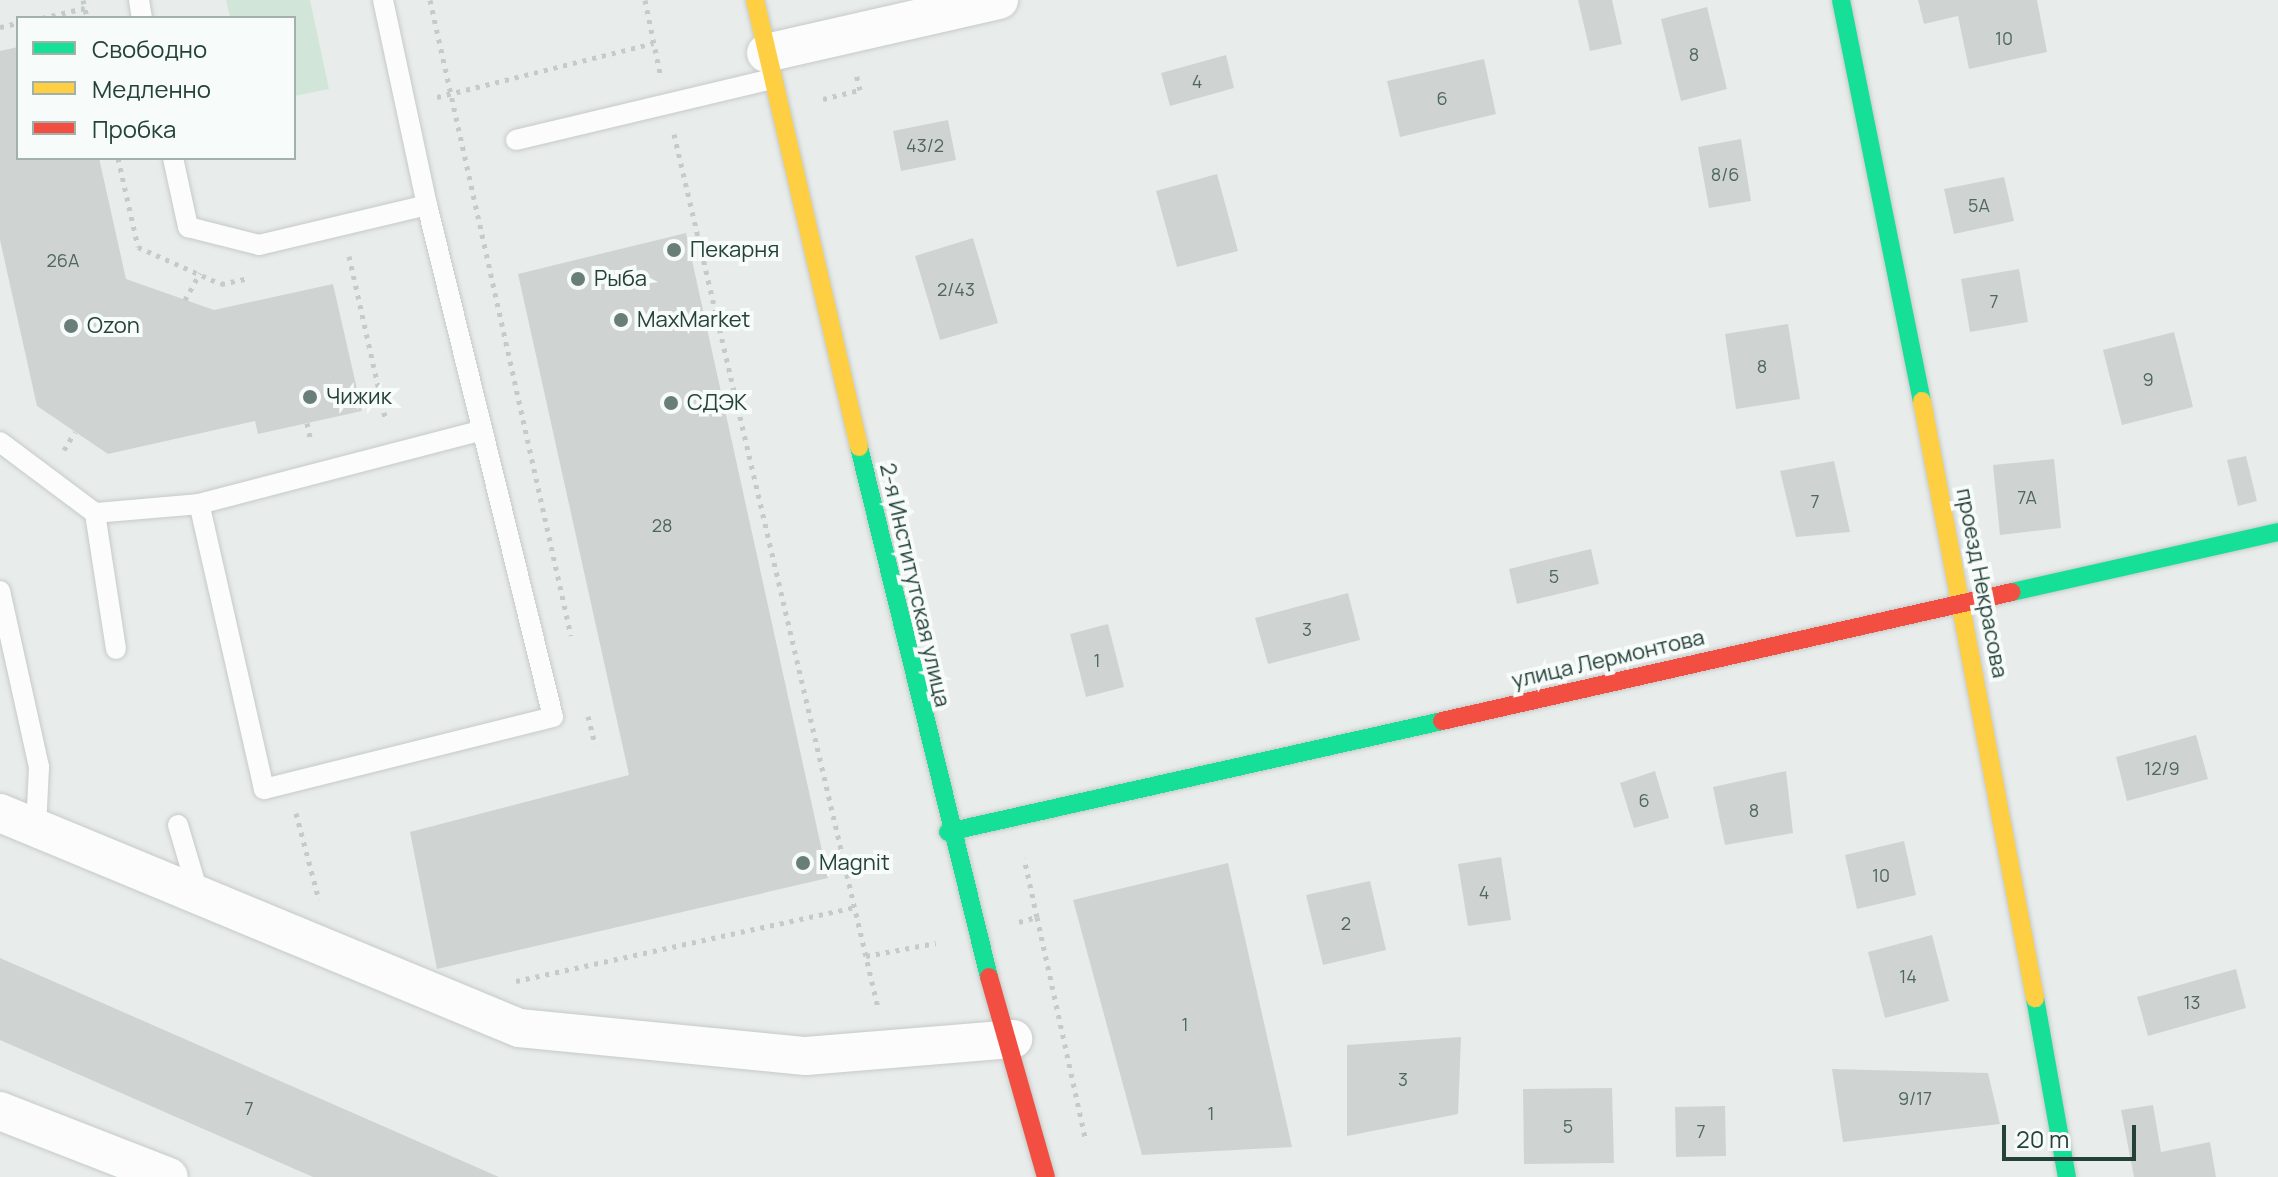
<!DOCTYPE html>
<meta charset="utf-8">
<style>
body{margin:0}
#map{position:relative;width:2278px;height:1177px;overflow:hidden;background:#e8edeb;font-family:Manrope,sans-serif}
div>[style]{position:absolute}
.green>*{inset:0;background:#d1e6d8}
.building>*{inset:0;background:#cfd4d2}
.path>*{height:5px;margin-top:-2.5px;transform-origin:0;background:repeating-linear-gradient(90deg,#c3ccca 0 4px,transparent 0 10px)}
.roads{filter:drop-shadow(0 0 2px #c5cac8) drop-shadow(0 0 2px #c5cac8)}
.lane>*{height:20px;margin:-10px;padding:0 10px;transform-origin:10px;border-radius:10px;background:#fcfcfc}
.street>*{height:38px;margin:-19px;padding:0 19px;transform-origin:19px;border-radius:19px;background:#fcfcfc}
.fast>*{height:18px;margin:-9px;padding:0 9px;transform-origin:9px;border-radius:9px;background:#16e098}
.slow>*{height:18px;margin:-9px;padding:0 9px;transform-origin:9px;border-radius:9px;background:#ffcf43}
.jam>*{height:18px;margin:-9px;padding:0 9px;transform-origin:9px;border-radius:9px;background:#f24e42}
.dots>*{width:22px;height:22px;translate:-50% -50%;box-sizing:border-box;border:4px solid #f7fbf9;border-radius:50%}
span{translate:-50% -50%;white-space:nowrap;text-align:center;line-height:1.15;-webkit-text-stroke:8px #f7fbf9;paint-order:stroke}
.number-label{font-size:18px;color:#506761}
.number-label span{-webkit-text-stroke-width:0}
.poi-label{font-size:22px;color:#24423a}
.left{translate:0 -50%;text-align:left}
.street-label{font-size:22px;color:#24423a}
.legend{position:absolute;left:16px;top:16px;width:280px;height:144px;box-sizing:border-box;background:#f7fbf9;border:2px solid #a3b1ad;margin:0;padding:10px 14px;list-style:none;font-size:24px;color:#24423a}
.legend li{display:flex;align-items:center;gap:16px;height:40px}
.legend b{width:40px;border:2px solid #a3b1ad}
.scale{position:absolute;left:2002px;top:1125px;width:134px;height:36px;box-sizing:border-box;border:4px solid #24423a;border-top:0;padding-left:10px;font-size:24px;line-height:28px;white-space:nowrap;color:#24423a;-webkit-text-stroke:6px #f7fbf9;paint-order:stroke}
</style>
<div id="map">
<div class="green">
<div style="clip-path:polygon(226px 0,310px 0,329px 89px,294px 96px,294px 18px,230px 18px)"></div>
</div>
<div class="building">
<div style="clip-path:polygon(1578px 0,1612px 0,1622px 44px,1590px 51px)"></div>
<div style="clip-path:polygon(1918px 0,2037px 0,2047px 52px,1969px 69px,1958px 16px,1924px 24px)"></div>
<div style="clip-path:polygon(1707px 7px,1727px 89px,1681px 101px,1661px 19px)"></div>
<div style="clip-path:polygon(18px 47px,18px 158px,99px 158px,126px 279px,214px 310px,333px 284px,362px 411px,258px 434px,255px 421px,108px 454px,37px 406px,0 240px,0 51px)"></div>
<div style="clip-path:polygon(1226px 55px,1234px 88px,1170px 106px,1161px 73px)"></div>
<div style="clip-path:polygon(1484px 59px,1496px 114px,1400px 137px,1387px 81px)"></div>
<div style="clip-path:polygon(948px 120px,956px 160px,901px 171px,893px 131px)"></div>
<div style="clip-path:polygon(1741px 139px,1751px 201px,1709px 208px,1698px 147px)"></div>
<div style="clip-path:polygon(1217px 174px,1238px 251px,1177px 267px,1156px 191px)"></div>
<div style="clip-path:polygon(2004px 177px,2014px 221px,1954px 234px,1944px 189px)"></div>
<div style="clip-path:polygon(686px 233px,828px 878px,437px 969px,410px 832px,629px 775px,518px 274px)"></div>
<div style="clip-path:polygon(973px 238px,998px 323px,940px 340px,915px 256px)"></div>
<div style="clip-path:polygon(2019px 269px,2028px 322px,1970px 332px,1961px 279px)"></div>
<div style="clip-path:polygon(1788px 324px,1800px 399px,1736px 409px,1725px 334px)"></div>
<div style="clip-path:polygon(2174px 332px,2193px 407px,2122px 425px,2103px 350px)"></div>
<div style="clip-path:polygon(2246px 456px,2257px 501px,2238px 506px,2227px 460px)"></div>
<div style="clip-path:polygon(2054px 459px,2061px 528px,2000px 535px,1993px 465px)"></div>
<div style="clip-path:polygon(1834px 461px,1850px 532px,1796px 537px,1780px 471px)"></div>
<div style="clip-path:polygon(1591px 549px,1599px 584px,1517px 604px,1509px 569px)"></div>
<div style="clip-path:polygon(1348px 593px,1360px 640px,1268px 664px,1255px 618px)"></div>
<div style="clip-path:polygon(1108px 624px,1124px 687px,1086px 697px,1070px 634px)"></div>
<div style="clip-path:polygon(2196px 735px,2208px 779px,2127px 801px,2116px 757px)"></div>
<div style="clip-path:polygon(1655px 771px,1669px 818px,1634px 828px,1620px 783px)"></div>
<div style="clip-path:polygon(1786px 771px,1793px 833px,1725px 845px,1713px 787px)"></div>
<div style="clip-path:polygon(1904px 841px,1916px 895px,1857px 909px,1845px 855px)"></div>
<div style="clip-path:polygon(1501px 857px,1511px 920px,1468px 926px,1458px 864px)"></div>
<div style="clip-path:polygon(1228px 863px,1292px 1147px,1142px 1155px,1073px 900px)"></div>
<div style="clip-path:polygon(1370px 881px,1386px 950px,1323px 965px,1306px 895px)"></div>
<div style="clip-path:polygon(1932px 935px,1949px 1001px,1885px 1018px,1868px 952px)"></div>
<div style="clip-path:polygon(0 958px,499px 1177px,313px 1177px,0 1040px)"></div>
<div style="clip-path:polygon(2236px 969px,2246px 1008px,2148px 1036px,2137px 997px)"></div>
<div style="clip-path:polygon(1461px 1037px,1458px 1114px,1347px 1136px,1347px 1045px)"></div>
<div style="clip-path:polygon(1832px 1069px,1988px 1073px,2000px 1124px,1843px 1142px)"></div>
<div style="clip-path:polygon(1612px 1088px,1614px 1163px,1524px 1164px,1523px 1089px)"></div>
<div style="clip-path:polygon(2153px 1105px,2161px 1152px,2210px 1142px,2216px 1177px,2134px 1177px,2121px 1110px)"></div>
<div style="clip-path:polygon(1725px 1106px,1726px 1156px,1676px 1157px,1675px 1107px)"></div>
</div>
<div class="path">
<div style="left:83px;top:0;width:18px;rotate:77deg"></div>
<div style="left:430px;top:0;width:651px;rotate:77.5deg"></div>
<div style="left:645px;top:0;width:75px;rotate:78.4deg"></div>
<div style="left:42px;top:18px;width:44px;rotate:-13.1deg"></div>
<div style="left:0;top:27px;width:18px;rotate:-13deg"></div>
<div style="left:437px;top:97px;width:223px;rotate:-14deg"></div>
<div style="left:823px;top:99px;width:38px;rotate:-14deg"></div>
<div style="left:860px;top:90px;width:16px;rotate:-104deg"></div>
<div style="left:674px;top:134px;width:897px;rotate:76.86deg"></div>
<div style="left:118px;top:158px;width:91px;rotate:77.3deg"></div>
<div style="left:138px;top:247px;width:91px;rotate:24deg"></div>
<div style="left:221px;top:284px;width:29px;rotate:-12deg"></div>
<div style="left:349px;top:256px;width:169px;rotate:77.4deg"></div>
<div style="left:185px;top:300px;width:31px;rotate:-61deg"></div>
<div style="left:307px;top:423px;width:19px;rotate:78deg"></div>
<div style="left:64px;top:450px;width:21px;rotate:-59deg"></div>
<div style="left:588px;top:716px;width:30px;rotate:76deg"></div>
<div style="left:296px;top:813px;width:90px;rotate:75.2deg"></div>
<div style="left:1037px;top:917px;width:230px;rotate:77.7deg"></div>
<div style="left:1019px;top:922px;width:19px;rotate:-16deg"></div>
<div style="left:1037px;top:917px;width:60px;rotate:-102.4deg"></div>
<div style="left:866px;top:956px;width:71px;rotate:-10.5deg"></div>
<div style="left:516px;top:981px;width:347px;rotate:-12.3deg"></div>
</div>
<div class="roads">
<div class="lane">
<div style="left:139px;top:0;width:18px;rotate:81deg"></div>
<div style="left:383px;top:0;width:210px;rotate:77.9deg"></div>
<div style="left:516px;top:140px;width:263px;rotate:-13.4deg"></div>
<div style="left:173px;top:158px;width:71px;rotate:77.7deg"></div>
<div style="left:188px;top:227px;width:73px;rotate:14.2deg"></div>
<div style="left:259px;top:245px;width:173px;rotate:-13.4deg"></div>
<div style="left:427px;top:205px;width:527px;rotate:76.17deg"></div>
<div style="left:553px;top:717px;width:298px;rotate:166deg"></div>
<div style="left:264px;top:789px;width:292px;rotate:-102.8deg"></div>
<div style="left:199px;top:504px;width:289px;rotate:-14.6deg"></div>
<div style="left:0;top:442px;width:119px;rotate:36.8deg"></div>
<div style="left:0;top:591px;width:180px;rotate:77.5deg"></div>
<div style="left:39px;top:767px;width:61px;rotate:92.8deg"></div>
<div style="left:116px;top:649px;width:138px;rotate:-98.8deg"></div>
<div style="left:95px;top:513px;width:104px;rotate:-4.9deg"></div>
<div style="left:178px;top:825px;width:74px;rotate:73.5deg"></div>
</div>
<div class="street">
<div style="left:766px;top:53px;width:239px;rotate:-12.8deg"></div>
<div style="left:0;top:813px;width:562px;rotate:22.5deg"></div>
<div style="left:519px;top:1028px;width:288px;rotate:5.6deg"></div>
<div style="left:806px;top:1056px;width:208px;rotate:-4.7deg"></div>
<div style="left:0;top:1111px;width:181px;rotate:21.3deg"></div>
</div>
<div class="fast">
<div style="left:1841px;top:0;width:409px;rotate:78.6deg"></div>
<div style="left:859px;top:447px;width:546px;rotate:76.22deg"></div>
<div style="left:2012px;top:592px;width:273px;rotate:-12.7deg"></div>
<div style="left:948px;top:832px;width:506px;rotate:-12.66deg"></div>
<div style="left:2035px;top:998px;width:182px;rotate:79.9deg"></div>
</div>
<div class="slow">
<div style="left:755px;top:0;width:459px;rotate:76.9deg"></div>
<div style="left:1922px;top:401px;width:608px;rotate:79.28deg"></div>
</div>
<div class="jam">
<div style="left:1442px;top:721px;width:584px;rotate:-12.75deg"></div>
<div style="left:989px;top:977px;width:208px;rotate:74.1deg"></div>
</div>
</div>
<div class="dots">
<div style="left:674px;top:250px;background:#697e78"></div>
<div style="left:578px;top:279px;background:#697e78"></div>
<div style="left:621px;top:320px;background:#697e78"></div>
<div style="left:71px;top:326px;background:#697e78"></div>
<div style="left:310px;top:397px;background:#697e78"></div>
<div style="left:671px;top:403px;background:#697e78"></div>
<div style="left:803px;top:863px;background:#697e78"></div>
</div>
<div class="number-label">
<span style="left:2004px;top:38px">10</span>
<span style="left:1694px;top:54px">8</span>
<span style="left:1197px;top:81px">4</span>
<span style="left:1442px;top:98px">6</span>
<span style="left:925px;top:145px">43/2</span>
<span style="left:1725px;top:174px">8/6</span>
<span style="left:1979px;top:205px">5А</span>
<span style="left:63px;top:260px">26А</span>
<span style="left:956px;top:289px">2/43</span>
<span style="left:1994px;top:301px">7</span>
<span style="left:1762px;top:366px">8</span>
<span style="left:2148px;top:379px">9</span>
<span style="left:2027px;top:497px">7А</span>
<span style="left:1815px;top:501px">7</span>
<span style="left:662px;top:525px">28</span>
<span style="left:1554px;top:576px">5</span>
<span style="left:1307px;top:629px">3</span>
<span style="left:1097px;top:660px">1</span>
<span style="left:2162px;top:768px">12/9</span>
<span style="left:1644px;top:800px">6</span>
<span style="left:1754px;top:810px">8</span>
<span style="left:1881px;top:875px">10</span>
<span style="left:1484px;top:892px">4</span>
<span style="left:1346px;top:923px">2</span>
<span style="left:1908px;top:976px">14</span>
<span style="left:2192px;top:1002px">13</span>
<span style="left:1185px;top:1024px">1</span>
<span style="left:1403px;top:1079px">3</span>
<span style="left:1915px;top:1098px">9/17</span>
<span style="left:249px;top:1108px">7</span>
<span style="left:1211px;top:1113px">1</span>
<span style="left:1568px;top:1126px">5</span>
<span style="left:1701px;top:1131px">7</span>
</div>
<div class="poi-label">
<span class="left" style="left:690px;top:250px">Пекарня</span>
<span class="left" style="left:594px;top:279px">Рыба</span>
<span class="left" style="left:637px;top:320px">MaxMarket</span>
<span class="left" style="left:87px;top:326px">Ozon</span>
<span class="left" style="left:326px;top:397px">Чижик</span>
<span class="left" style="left:687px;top:403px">СДЭК</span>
<span class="left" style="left:819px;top:863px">Magnit</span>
</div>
<div class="street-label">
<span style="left:1982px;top:583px;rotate:79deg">проезд Некрасова</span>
<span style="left:915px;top:585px;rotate:77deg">2-я Институтская улица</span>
<span style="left:1608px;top:659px;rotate:-13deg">улица Лермонтова</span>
</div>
<ul class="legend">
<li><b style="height:10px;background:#16e098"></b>Свободно</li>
<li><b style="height:10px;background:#ffcf43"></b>Медленно</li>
<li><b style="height:10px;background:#f24e42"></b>Пробка</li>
</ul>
<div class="scale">20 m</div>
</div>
